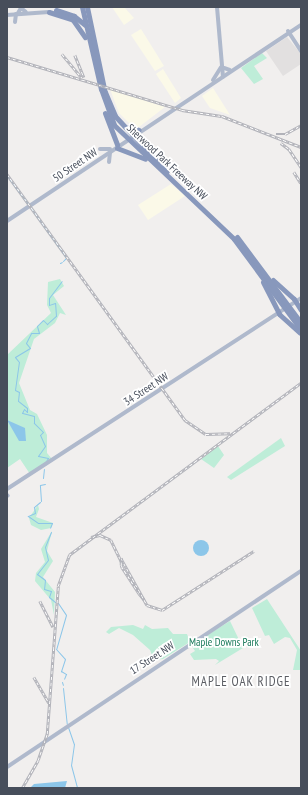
<!DOCTYPE html>
<style>
body{margin:0}
#map{position:relative;width:308px;height:795px;overflow:hidden;background:#f1efee;font-family:"PT Sans Narrow",sans-serif}
div>[style]{position:absolute}
.commercial>*{inset:0;background:#fbf9e8}
.education>*{inset:0;background:#e2e0e0}
.green>*{inset:0;background:#beedd8}
.water>*{inset:0;background:#8cc6e9}
.round{border-radius:50%}
.stream>*{height:1px;margin:-0.5px;padding:0 0.5px;transform-origin:0.5px;border-radius:0.5px;background:#8cc6e9}
.major>*{height:4px;margin:-2px;padding:0 2px;transform-origin:2px;border-radius:2px;background:#afb9cc}
.highway>*{height:5px;margin:-2.5px;padding:0 2.5px;transform-origin:2.5px;border-radius:2.5px;background:#8898bc}
.rail>*{height:2.5px;margin-top:-1.25px;transform-origin:0;background:repeating-linear-gradient(90deg,#fff 0 3px,#b1b2b9 0 6px);box-sizing:border-box;border-block:1px solid #b1b2b9}
span{translate:-50% -50%;white-space:nowrap;text-align:center;line-height:1.15;-webkit-text-stroke:3.5px #fff;paint-order:stroke}
.street-label{font-size:11px;color:#474e5b}
.park-label{font-size:11px;color:#1a7a5b}
.quarter-label{font-size:13px;color:#5b5d63;letter-spacing:1px}
.frame{position:absolute;inset:0;border:8px solid #474e5b;pointer-events:none}
</style>
<div id="map">
<div class="commercial">
<div style="clip-path:polygon(112px 7px,124px 7px,134px 18px,124px 25px)"></div>
<div style="clip-path:polygon(141px 29px,164px 66px,155px 71px,131px 35px)"></div>
<div style="clip-path:polygon(163px 69px,181px 98px,175px 103px,156px 74px)"></div>
<div style="clip-path:polygon(213px 88px,230px 115px,210px 108px,202px 96px)"></div>
<div style="clip-path:polygon(110px 89px,165px 107px,139px 127px,133px 127px,119px 113px)"></div>
<div style="clip-path:polygon(171px 184px,185px 196px,148px 220px,138px 205px)"></div>
</div>
<div class="education">
<div style="clip-path:polygon(287px 37px,301px 54px,301px 64px,283px 76px,266px 51px)"></div>
</div>
<div class="green">
<div style="clip-path:polygon(262px 53px,267px 58px,254px 66px,263px 79px,254px 84px,241px 68px)"></div>
<div style="clip-path:polygon(60px 279px,64px 286px,53px 295px,66px 315px,60px 313px,55px 323px,34px 339px,19px 383px,30px 410px,37px 414px,47px 435px,47px 453px,52px 459px,30px 474px,20px 459px,7px 468px,7px 355px,51px 313px,47px 305px,48px 282px)"></div>
<div style="clip-path:polygon(281px 438px,285px 446px,231px 480px,227px 477px)"></div>
<div style="clip-path:polygon(218px 446px,224px 455px,214px 468px,201px 459px)"></div>
<div style="clip-path:polygon(38px 505px,39px 509px,36px 517px,53px 523px,51px 528px,41px 530px,31px 525px,29px 518px)"></div>
<div style="clip-path:polygon(52px 531px,47px 551px,53px 561px,43px 577px,55px 592px,54px 615px,51px 600px,35px 581px,36px 573px,45px 562px,41px 549px)"></div>
<div style="clip-path:polygon(267px 599px,301px 651px,301px 670px,293px 670px,297px 650px,290px 638px,285px 637px,274px 644px,269px 635px,265px 636px,252px 608px)"></div>
<div style="clip-path:polygon(230px 621px,243px 648px,215px 665px,219px 661px,216px 659px,194px 660px,190px 654px,195px 651px,191px 645px)"></div>
<div style="clip-path:polygon(133px 625px,143px 629px,145px 625px,152px 629px,168px 628px,173px 634px,187px 634px,190px 642px,163px 659px,154px 660px,150px 650px,133px 635px,119px 628px,109px 634px,106px 632px,111px 627px)"></div>
</div>
<div class="water">
<div style="clip-path:polygon(7px 420px,25px 428px,26px 441px,19px 441px)"></div>
<div class="round" style="left:193px;top:540px;width:16px;height:16px"></div>
<div style="clip-path:polygon(67px 781px,65px 788px,30px 788px,34px 784px)"></div>
</div>
<div class="stream">
<div style="left:7px;top:176px;width:34px;rotate:53deg"></div>
<div style="left:31px;top:208px;width:59px;rotate:54.7deg"></div>
<div style="left:63px;top:261px;width:4px;rotate:-45deg"></div>
<div style="left:60px;top:263px;width:2px;rotate:-27deg"></div>
<div style="left:44px;top:464px;width:7px;rotate:-56deg"></div>
<div style="left:48px;top:458px;width:10px;rotate:-169deg"></div>
<div style="left:38px;top:456px;width:12px;rotate:-55deg"></div>
<div style="left:45px;top:446px;width:12px;rotate:-114deg"></div>
<div style="left:40px;top:435px;width:4px;rotate:-45deg"></div>
<div style="left:43px;top:432px;width:13px;rotate:-135deg"></div>
<div style="left:34px;top:423px;width:7px;rotate:-90deg"></div>
<div style="left:34px;top:416px;width:12px;rotate:-166deg"></div>
<div style="left:22px;top:413px;width:4px;rotate:-63deg"></div>
<div style="left:24px;top:409px;width:4px;rotate:45deg"></div>
<div style="left:27px;top:412px;width:4px;rotate:-90deg"></div>
<div style="left:27px;top:408px;width:11px;rotate:-142deg"></div>
<div style="left:18px;top:401px;width:9px;rotate:-84deg"></div>
<div style="left:19px;top:392px;width:4px;rotate:-153deg"></div>
<div style="left:15px;top:390px;width:28px;rotate:-82deg"></div>
<div style="left:19px;top:362px;width:6px;rotate:-129deg"></div>
<div style="left:15px;top:357px;width:17px;rotate:-31deg"></div>
<div style="left:30px;top:348px;width:6px;rotate:-129deg"></div>
<div style="left:26px;top:343px;width:11px;rotate:-63deg"></div>
<div style="left:31px;top:333px;width:8px"></div>
<div style="left:39px;top:333px;width:7px;rotate:-106deg"></div>
<div style="left:37px;top:326px;width:8px;rotate:-45deg"></div>
<div style="left:43px;top:320px;width:6px;rotate:45deg"></div>
<div style="left:47px;top:324px;width:12px;rotate:-42deg"></div>
<div style="left:56px;top:316px;width:13px;rotate:-94deg"></div>
<div style="left:55px;top:303px;width:6px;rotate:162deg"></div>
<div style="left:49px;top:305px;width:7px;rotate:-90deg"></div>
<div style="left:49px;top:298px;width:21px;rotate:-53deg"></div>
<div style="left:43px;top:478px;width:9px;rotate:-84deg"></div>
<div style="left:41px;top:501px;width:16px;rotate:-94deg"></div>
<div style="left:40px;top:485px;width:5px;rotate:-11deg"></div>
<div style="left:40px;top:502px;width:8px;rotate:140deg"></div>
<div style="left:34px;top:507px;width:6px;rotate:81deg"></div>
<div style="left:35px;top:513px;width:8px;rotate:157deg"></div>
<div style="left:28px;top:516px;width:12px;rotate:35deg"></div>
<div style="left:38px;top:523px;width:14px"></div>
<div style="left:52px;top:523px;width:5px;rotate:112deg"></div>
<div style="left:51px;top:532px;width:16px;rotate:112deg"></div>
<div style="left:45px;top:547px;width:13px;rotate:77deg"></div>
<div style="left:48px;top:560px;width:18px;rotate:128deg"></div>
<div style="left:37px;top:574px;width:10px;rotate:37deg"></div>
<div style="left:45px;top:580px;width:9px;rotate:96deg"></div>
<div style="left:44px;top:589px;width:7px;rotate:16deg"></div>
<div style="left:51px;top:591px;width:6px;rotate:108deg"></div>
<div style="left:49px;top:597px;width:8px;rotate:40deg"></div>
<div style="left:58px;top:603px;width:14px;rotate:56deg"></div>
<div style="left:66px;top:615px;width:35px;rotate:106deg"></div>
<div style="left:56px;top:649px;width:13px;rotate:48deg"></div>
<div style="left:65px;top:659px;width:13px;rotate:108deg"></div>
<div style="left:61px;top:671px;width:6px;rotate:31deg"></div>
<div style="left:66px;top:674px;width:5px;rotate:112deg"></div>
<div style="left:62px;top:682px;width:3px;rotate:72deg"></div>
<div style="left:63px;top:688px;width:36px;rotate:84deg"></div>
<div style="left:68px;top:727px;width:18px;rotate:71deg"></div>
<div style="left:74px;top:744px;width:21px;rotate:98deg"></div>
<div style="left:71px;top:765px;width:24px;rotate:75deg"></div>
</div>
<div class="major">
<div style="left:217px;top:7px;width:70px;rotate:85.1deg"></div>
<div style="left:18px;top:13px;width:6px;rotate:-59deg"></div>
<div style="left:21px;top:8px;width:6px;rotate:39deg"></div>
<div style="left:7px;top:15px;width:42px;rotate:-4.1deg"></div>
<div style="left:15px;top:22px;width:8px;rotate:-83deg"></div>
<div style="left:288px;top:31px;width:24px;rotate:57deg"></div>
<div style="left:224px;top:68px;width:6px;rotate:18deg"></div>
<div style="left:213px;top:80px;width:15px;rotate:-58deg"></div>
<div style="left:100px;top:149px;width:10px"></div>
<div style="left:109px;top:162px;width:9px;rotate:-84deg"></div>
<div style="left:7px;top:221px;width:353px;rotate:-33.7deg"></div>
<div style="left:7px;top:489px;width:351px;rotate:-33deg"></div>
<div style="left:7px;top:495px;width:1px;rotate:45deg"></div>
<div style="left:7px;top:767px;width:353px;rotate:-33.7deg"></div>
</div>
<div class="highway">
<div style="left:82px;top:7px;width:84px;rotate:77deg"></div>
<div style="left:101px;top:89px;width:38px;rotate:70deg"></div>
<div style="left:114px;top:125px;width:166px;rotate:43.5deg"></div>
<div style="left:234px;top:239px;width:113px;rotate:53.6deg"></div>
<div style="left:87px;top:7px;width:88px;rotate:78.2deg"></div>
<div style="left:56px;top:10px;width:19px;rotate:18deg"></div>
<div style="left:74px;top:16px;width:14px;rotate:39deg"></div>
<div style="left:49px;top:12px;width:25px;rotate:18deg"></div>
<div style="left:73px;top:20px;width:21px;rotate:55deg"></div>
<div style="left:105px;top:92px;width:26px;rotate:67deg"></div>
<div style="left:115px;top:116px;width:76px;rotate:47.1deg"></div>
<div style="left:105px;top:113px;width:34px;rotate:69deg"></div>
<div style="left:129px;top:127px;width:10px;rotate:17deg"></div>
<div style="left:117px;top:148px;width:30px;rotate:21deg"></div>
<div style="left:237px;top:237px;width:107px;rotate:53.3deg"></div>
<div style="left:273px;top:280px;width:28px;rotate:42deg"></div>
<div style="left:294px;top:299px;width:13px;rotate:58deg"></div>
<div style="left:263px;top:282px;width:36px;rotate:63deg"></div>
<div style="left:279px;top:314px;width:28px;rotate:42deg"></div>
</div>
<div class="rail">
<div style="left:62px;top:54px;width:30px;rotate:50deg"></div>
<div style="left:75px;top:55px;width:24px;rotate:68deg"></div>
<div style="left:7px;top:57px;width:183px;rotate:16.8deg"></div>
<div style="left:182px;top:110px;width:40px;rotate:8.5deg"></div>
<div style="left:222px;top:116px;width:85px;rotate:21.4deg"></div>
<div style="left:276px;top:134px;width:9px"></div>
<div style="left:285px;top:134px;width:18px;rotate:-29deg"></div>
<div style="left:281px;top:143px;width:10px;rotate:37deg"></div>
<div style="left:289px;top:149px;width:22px;rotate:56deg"></div>
<div style="left:294px;top:172px;width:13px;rotate:58deg"></div>
<div style="left:7px;top:174px;width:304px;rotate:54.1deg"></div>
<div style="left:185px;top:420px;width:25px;rotate:34deg"></div>
<div style="left:206px;top:434px;width:24px;rotate:-2deg"></div>
<div style="left:91px;top:537px;width:9px;rotate:-13deg"></div>
<div style="left:100px;top:535px;width:12px;rotate:24deg"></div>
<div style="left:111px;top:540px;width:25px;rotate:64deg"></div>
<div style="left:144px;top:600px;width:8px;rotate:-130deg"></div>
<div style="left:139px;top:594px;width:31px;rotate:-123deg"></div>
<div style="left:122px;top:568px;width:3px;rotate:-108deg"></div>
<div style="left:121px;top:565px;width:7px;rotate:-90deg"></div>
<div style="left:121px;top:558px;width:54px;rotate:61deg"></div>
<div style="left:147px;top:605px;width:16px;rotate:18deg"></div>
<div style="left:162px;top:610px;width:109px;rotate:-32.7deg"></div>
<div style="left:40px;top:601px;width:29px;rotate:63deg"></div>
<div style="left:34px;top:677px;width:30px;rotate:60deg"></div>
<div style="left:22px;top:788px;width:32px;rotate:-60deg"></div>
<div style="left:38px;top:760px;width:28px;rotate:-71deg"></div>
<div style="left:47px;top:734px;width:148px;rotate:-85.7deg"></div>
<div style="left:58px;top:586px;width:33px;rotate:-70deg"></div>
<div style="left:69px;top:555px;width:289px;rotate:-36.6deg"></div>
</div>
<div class="street-label">
<span style="left:167px;top:162px;rotate:43deg">Sherwood Park Freeway NW</span>
<span style="left:75px;top:165px;rotate:-34deg">50 Street NW</span>
<span style="left:146px;top:389px;rotate:-33deg">34 Street NW</span>
<span style="left:152px;top:658px;rotate:-33deg">17 Street NW</span>
</div>
<div class="park-label">
<span style="left:224px;top:642px">Maple Downs Park</span>
</div>
<div class="quarter-label">
<span style="left:241px;top:682px">MAPLE OAK RIDGE</span>
</div>
<div class="frame"></div>
</div>
